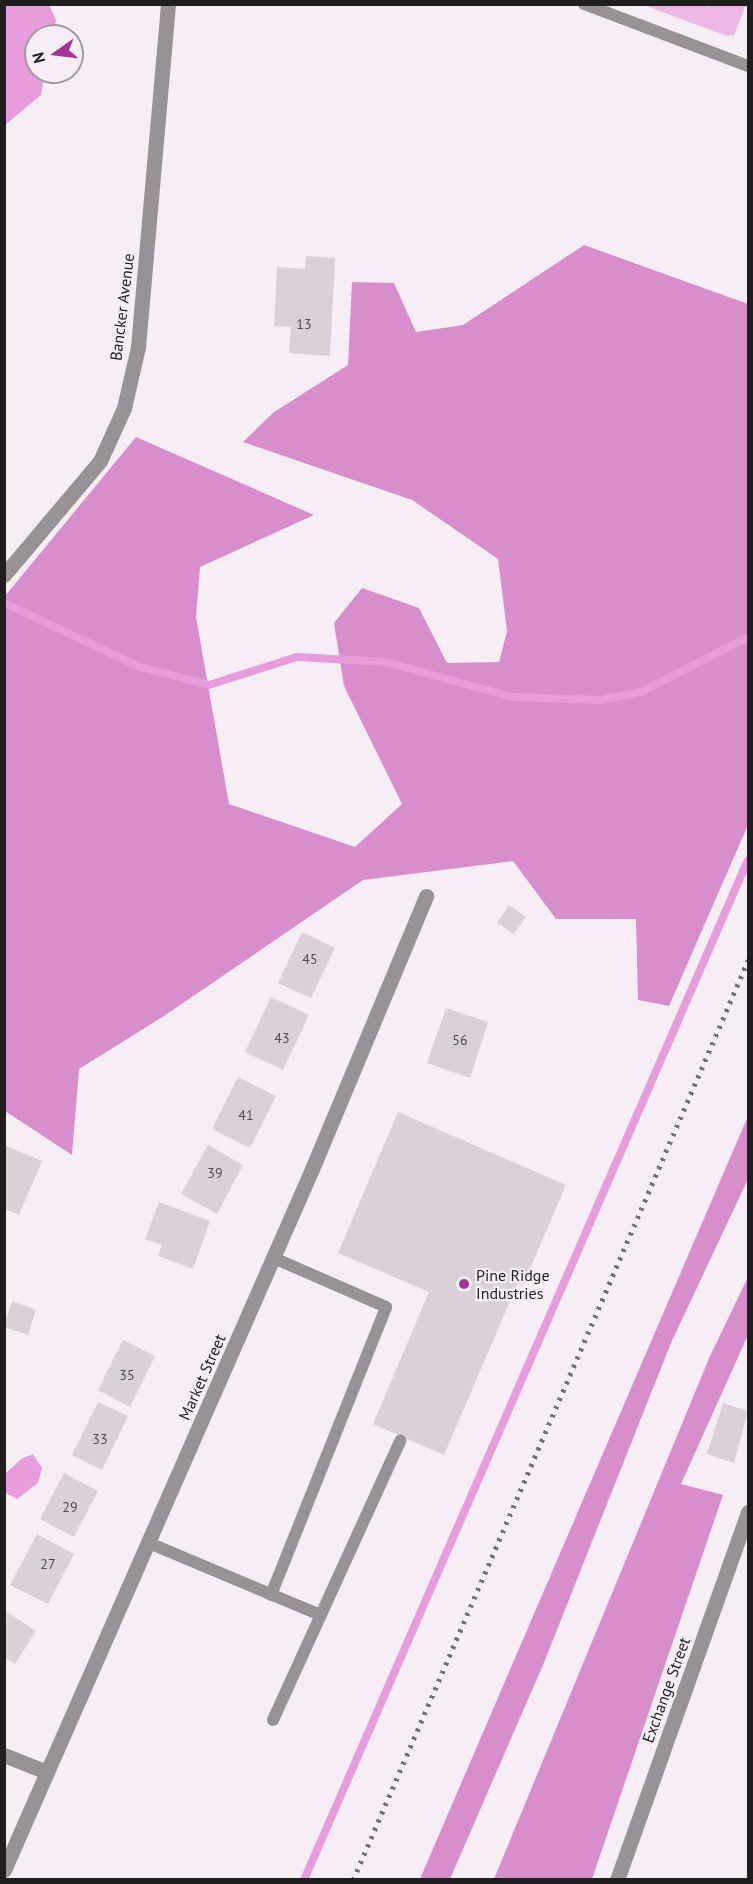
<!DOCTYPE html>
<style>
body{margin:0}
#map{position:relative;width:753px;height:1884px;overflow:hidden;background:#f7edf5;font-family:"PT Sans",sans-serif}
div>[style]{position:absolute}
.green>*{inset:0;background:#edb9e4}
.forest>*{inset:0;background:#d88ecd}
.water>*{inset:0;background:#e79cdc}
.stream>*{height:8px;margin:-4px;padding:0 4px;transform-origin:4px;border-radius:4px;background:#e79cdc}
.building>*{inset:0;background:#dad0d8}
.service>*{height:12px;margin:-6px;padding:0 6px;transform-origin:6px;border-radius:6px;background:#979296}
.minor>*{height:15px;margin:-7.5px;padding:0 7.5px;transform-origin:7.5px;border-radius:7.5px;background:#979296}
.rail>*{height:4.5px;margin-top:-2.25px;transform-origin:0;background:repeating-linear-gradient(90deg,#767175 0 3px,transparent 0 9px)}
.dots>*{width:16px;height:16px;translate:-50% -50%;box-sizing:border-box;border:3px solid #f7edf5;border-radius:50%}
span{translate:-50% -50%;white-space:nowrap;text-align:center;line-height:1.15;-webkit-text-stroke:4.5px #f7edf5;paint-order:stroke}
.number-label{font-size:14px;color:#4e4a4d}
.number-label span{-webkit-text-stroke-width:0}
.street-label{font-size:16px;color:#201d1f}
.poi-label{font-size:16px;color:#201d1f}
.left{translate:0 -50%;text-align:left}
.frame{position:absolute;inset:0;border:6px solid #201d1f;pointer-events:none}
.north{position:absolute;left:24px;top:24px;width:60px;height:60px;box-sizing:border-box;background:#f7edf5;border:2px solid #a19a9f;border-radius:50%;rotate:256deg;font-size:16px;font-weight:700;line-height:24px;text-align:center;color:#201d1f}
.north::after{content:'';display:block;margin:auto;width:21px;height:27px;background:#a03595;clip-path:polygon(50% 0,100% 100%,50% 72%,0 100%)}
</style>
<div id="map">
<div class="green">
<div style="clip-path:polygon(702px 4px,708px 7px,710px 5px,746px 5px,734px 35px,727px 36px,643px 5px)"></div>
</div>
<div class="forest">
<div style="clip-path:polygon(584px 245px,748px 304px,748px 825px,669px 1006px,638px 1000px,636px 919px,556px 919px,513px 861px,363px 880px,164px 1016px,79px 1069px,72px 1155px,5px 1111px,5px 596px,136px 437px,314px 515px,200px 567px,196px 617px,229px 804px,355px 847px,402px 804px,344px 686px,334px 623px,362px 588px,419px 608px,447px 663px,499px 662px,507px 631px,498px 559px,412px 500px,243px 442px,274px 412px,348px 365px,352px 282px,394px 283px,416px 332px,463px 325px)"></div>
<div style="clip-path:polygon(748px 1116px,748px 1179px,671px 1343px,543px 1665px,450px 1879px,420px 1879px)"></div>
<div style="clip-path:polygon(748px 1277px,748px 1335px,681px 1484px,723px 1495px,592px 1879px,494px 1879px,710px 1356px)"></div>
</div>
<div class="water">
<div style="clip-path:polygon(5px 4px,49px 5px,56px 20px,53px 36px,36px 36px,36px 72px,45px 72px,41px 95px,5px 125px)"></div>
<div style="clip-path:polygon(33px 1454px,42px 1468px,38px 1483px,17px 1499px,6px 1493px,5px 1474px,21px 1459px)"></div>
</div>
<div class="stream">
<div style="left:4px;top:603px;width:150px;rotate:25.2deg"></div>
<div style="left:140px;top:667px;width:71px;rotate:14.6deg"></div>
<div style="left:209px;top:685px;width:92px;rotate:-17.7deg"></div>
<div style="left:297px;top:657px;width:89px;rotate:3.2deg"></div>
<div style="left:386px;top:662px;width:130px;rotate:15.6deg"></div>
<div style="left:511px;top:697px;width:90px;rotate:1.9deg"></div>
<div style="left:601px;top:700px;width:41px;rotate:-11.3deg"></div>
<div style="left:641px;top:692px;width:120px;rotate:-27.2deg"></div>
<div style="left:304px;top:1880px;width:1112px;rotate:-66.48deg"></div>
</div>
<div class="building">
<div style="clip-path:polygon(306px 256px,335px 258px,330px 356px,289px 353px,291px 327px,274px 326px,277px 267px,305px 269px)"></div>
<div style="clip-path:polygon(509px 905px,526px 917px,514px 934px,497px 923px)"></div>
<div style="clip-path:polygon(302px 932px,335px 948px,311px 998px,278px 983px)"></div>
<div style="clip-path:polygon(271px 997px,309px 1015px,283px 1070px,245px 1052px)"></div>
<div style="clip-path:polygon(446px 1008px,488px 1022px,470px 1078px,427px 1063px)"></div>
<div style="clip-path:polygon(238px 1077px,276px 1096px,250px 1148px,212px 1129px)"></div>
<div style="clip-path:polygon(398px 1112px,566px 1185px,523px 1285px,518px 1283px,444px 1455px,373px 1424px,429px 1292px,338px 1253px)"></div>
<div style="clip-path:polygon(4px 1145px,42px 1161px,19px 1215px,4px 1208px)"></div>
<div style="clip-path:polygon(208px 1145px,243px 1165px,217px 1214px,181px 1194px)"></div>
<div style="clip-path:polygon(159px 1202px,210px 1221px,193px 1269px,158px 1256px,162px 1245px,145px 1239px)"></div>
<div style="clip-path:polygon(12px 1301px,36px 1310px,28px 1335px,4px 1327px)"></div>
<div style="clip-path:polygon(123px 1340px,155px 1356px,130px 1407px,98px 1390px)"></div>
<div style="clip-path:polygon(98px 1402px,128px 1416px,102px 1470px,72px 1455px)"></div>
<div style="clip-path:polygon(723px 1403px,748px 1411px,734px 1463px,707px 1454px)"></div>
<div style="clip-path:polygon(64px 1473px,98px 1491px,74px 1537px,40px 1519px)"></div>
<div style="clip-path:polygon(37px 1534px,74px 1554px,48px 1604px,10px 1585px)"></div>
<div style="clip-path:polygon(7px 1612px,36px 1631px,15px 1664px,4px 1657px)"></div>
</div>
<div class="service">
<div style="left:584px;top:4px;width:175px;rotate:20.7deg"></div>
<div style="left:149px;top:1543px;width:186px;rotate:22.8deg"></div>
<div style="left:271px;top:1595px;width:310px;rotate:-68.2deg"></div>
<div style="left:386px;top:1307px;width:122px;rotate:-156.4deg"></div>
<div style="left:273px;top:1720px;width:307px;rotate:-65.5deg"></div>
</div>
<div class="minor">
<div style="left:4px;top:575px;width:149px;rotate:-49.9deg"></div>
<div style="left:100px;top:461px;width:58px;rotate:-65.6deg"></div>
<div style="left:124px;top:408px;width:63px;rotate:-77.1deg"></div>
<div style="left:138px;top:347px;width:344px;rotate:-85deg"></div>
<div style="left:4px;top:1755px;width:46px;rotate:21.6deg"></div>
<div style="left:4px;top:1870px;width:766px;rotate:-66.28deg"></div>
<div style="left:312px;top:1169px;width:296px;rotate:-67.3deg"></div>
<div style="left:617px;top:1880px;width:391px;rotate:-70.4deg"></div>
</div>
<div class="rail">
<div style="left:353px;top:1880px;width:1001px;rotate:-66.76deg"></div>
</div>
<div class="dots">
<div style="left:464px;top:1284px;background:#a03595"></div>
</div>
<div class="number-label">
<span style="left:304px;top:324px">13</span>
<span style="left:310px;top:959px">45</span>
<span style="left:282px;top:1038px">43</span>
<span style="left:460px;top:1040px">56</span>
<span style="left:246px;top:1115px">41</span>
<span style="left:215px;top:1173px">39</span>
<span style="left:127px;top:1375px">35</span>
<span style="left:100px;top:1439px">33</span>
<span style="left:70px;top:1507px">29</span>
<span style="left:48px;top:1564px">27</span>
</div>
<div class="street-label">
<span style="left:122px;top:307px;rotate:-83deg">Bancker Avenue</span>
<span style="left:202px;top:1377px;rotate:-66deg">Market Street</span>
<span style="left:666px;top:1690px;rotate:-70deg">Exchange Street</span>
</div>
<div class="poi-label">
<span class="left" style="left:476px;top:1284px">Pine Ridge<br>Industries</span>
</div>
<div class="frame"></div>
<div class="north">N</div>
</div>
